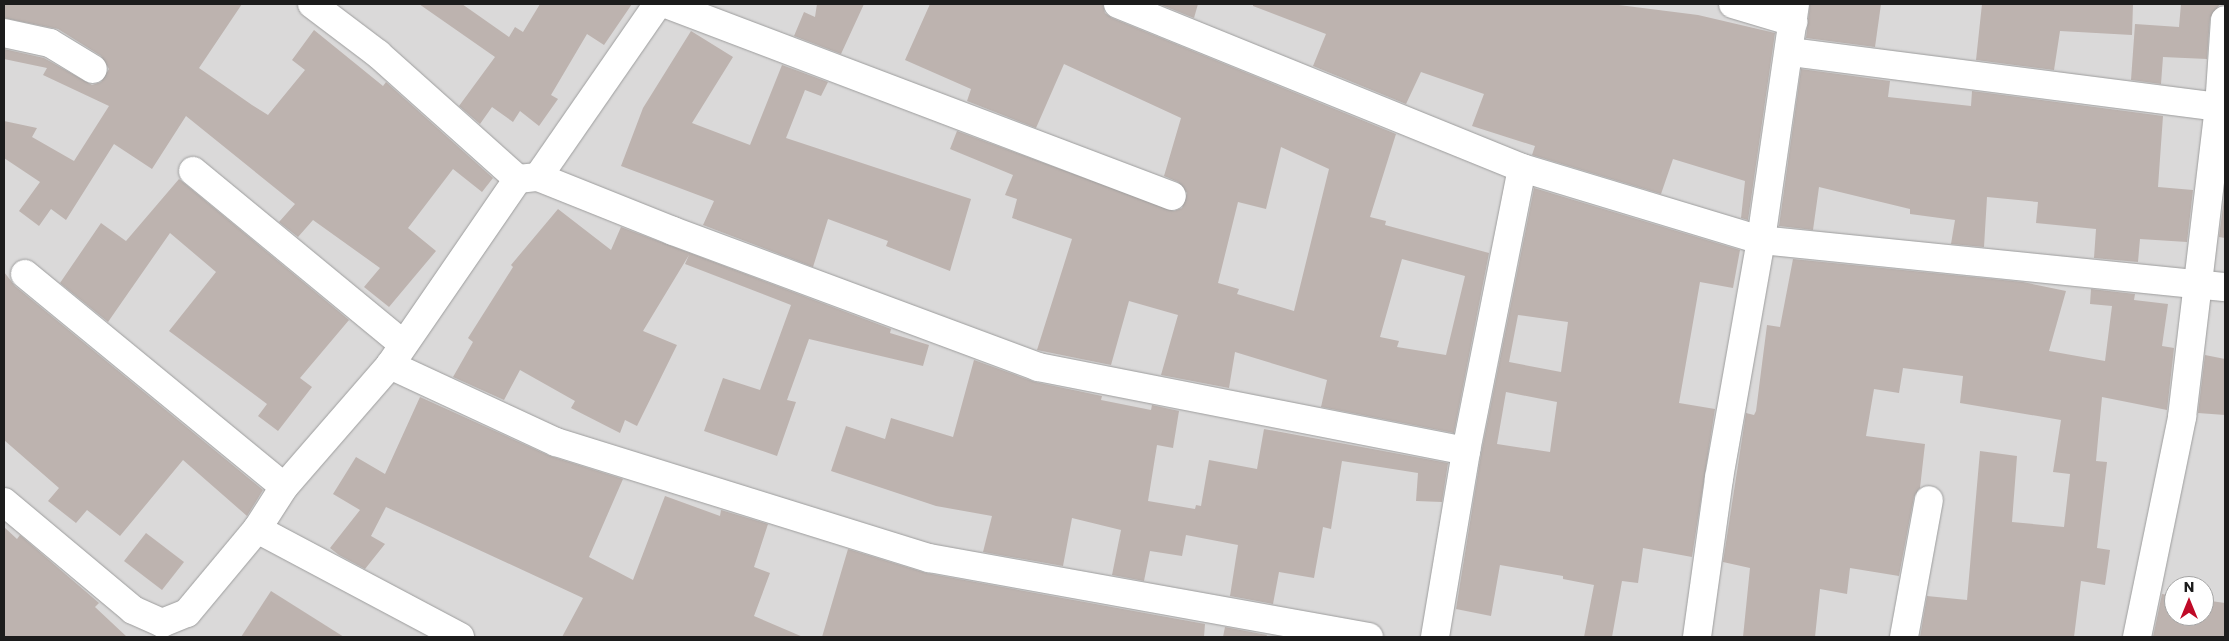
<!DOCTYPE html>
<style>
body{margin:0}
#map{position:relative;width:2229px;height:641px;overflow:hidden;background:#ede8e2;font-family:Poppins,sans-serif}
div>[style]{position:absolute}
.residential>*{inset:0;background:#dad9d9}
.building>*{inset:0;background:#bdb3af}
.roads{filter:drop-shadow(0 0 1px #9d9d9d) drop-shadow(0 0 1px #9d9d9d)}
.street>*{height:28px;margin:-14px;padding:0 14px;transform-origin:14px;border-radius:14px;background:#fff}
span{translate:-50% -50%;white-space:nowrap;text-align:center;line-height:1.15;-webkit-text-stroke:4.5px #fff;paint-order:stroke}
.frame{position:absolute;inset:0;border:5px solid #1c1c1c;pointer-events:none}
.north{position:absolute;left:2164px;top:576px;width:50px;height:50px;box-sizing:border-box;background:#fff;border:1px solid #a4a4a4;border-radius:50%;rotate:0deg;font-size:14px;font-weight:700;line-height:20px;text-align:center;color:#1c1c1c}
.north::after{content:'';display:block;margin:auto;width:18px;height:22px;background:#bf0a27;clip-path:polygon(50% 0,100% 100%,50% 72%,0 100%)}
</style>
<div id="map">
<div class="residential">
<div style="clip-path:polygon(evenodd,4px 4px,2225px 4px,2225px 637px,4px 637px,4px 4px,2174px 586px,2204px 586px,2204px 616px,2174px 616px,2174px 586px)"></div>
</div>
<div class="building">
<div style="clip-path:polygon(4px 4px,242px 4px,199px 68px,252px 105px,268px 115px,305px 70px,292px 60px,314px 30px,383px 86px,386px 82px,493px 178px,482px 192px,453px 169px,408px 228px,436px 251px,389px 307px,364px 287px,380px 268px,313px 220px,298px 237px,279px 222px,295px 204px,186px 116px,152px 169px,114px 144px,66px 220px,51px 209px,39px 226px,19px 211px,40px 182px,4px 158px,4px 121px,37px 128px,32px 137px,74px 161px,109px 106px,43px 75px,47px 68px,4px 59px,4px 49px,44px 58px,92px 85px,101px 82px,109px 69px,101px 56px,58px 29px,4px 18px)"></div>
<div style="clip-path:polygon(419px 4px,462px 4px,509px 37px,515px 27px,523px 32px,540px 4px,632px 4px,604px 45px,587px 34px,551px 95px,558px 99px,539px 126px,520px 111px,513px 122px,492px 107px,480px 124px,459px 106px,495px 57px)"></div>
<div style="clip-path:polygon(817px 4px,864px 4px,841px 54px,794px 36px,804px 12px,815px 17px)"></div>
<div style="clip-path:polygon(evenodd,930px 4px,1103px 4px,1105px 13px,1112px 18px,1396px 134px,1370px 217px,1386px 221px,1385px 225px,1489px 253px,1454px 433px,1321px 407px,1327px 380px,1235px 352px,1229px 388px,1161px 375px,1178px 315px,1129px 301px,1111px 365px,1037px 350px,1072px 239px,1012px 218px,1017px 199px,1005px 195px,1013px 175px,950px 149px,957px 131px,1174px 211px,1182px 208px,1187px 193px,1178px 182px,1164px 176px,1181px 118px,1064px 64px,1036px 128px,967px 101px,971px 89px,905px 60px,930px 4px,1281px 147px,1329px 169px,1294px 311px,1237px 294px,1239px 289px,1218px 283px,1238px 202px,1266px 209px,1281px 147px,930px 4px,1402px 259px,1465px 276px,1446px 355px,1397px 347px,1399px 341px,1380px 337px,1402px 259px)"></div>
<div style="clip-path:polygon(1159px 4px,1198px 4px,1194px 18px)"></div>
<div style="clip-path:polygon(1253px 4px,1611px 4px,1698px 15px,1775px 33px,1748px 220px,1741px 218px,1745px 181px,1673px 159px,1661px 194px,1532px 155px,1535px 146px,1472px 126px,1484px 94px,1421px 72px,1406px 104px,1313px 66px,1326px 34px,1253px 6px)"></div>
<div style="clip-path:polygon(1810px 4px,1881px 4px,1875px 47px,1806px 38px)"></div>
<div style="clip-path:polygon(1982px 4px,2133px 4px,2132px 35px,2060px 31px,2054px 70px,1976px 60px)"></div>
<div style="clip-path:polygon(2181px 4px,2220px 4px,2210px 18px,2207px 59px,2163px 57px,2161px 84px,2131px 80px,2135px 24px,2179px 27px)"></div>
<div style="clip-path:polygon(691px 31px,733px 57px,692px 123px,750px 145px,782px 65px,828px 82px,821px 96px,805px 90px,786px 138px,971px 199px,950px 271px,886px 246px,888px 241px,828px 219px,813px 267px,703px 225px,714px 201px,621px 166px,643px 108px)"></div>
<div style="clip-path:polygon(1801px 69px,1890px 81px,1888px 97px,1971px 106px,1972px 91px,2163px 116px,2158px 187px,2193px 190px,2187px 242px,2140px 239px,2138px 262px,2094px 258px,2096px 229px,2036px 223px,2038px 202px,1987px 197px,1984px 247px,1951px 244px,1955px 220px,1910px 214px,1910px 209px,1819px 187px,1813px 230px,1779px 226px)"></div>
<div style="clip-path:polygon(179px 179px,349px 320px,300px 378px,312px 387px,278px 431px,258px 416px,267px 404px,169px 331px,216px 272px,170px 233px,108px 322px,60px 283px,101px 223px,126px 241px)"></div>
<div style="clip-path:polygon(evenodd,1534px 188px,1740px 250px,1733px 288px,1700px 282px,1679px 403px,1715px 409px,1692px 557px,1643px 548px,1638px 583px,1622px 581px,1612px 637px,1584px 637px,1594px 585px,1563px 579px,1563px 576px,1500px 565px,1491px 616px,1456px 609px,1481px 454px,1534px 188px,1518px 315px,1568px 322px,1561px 372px,1509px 362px,1518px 315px,1534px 188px,1506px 392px,1557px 402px,1550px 452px,1497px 444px,1506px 392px)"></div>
<div style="clip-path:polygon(2225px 192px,2225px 238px,2219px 237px)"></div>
<div style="clip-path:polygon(558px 209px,611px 250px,621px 227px,891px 329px,890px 333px,929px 345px,923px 366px,809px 339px,787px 400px,796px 402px,777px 456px,704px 431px,723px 378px,760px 390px,791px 305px,685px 264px,689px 255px,643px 331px,677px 345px,637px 426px,625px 420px,620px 433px,571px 408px,575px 401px,520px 370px,504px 400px,453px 377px,473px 342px,468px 338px,513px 267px,511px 265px)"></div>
<div style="clip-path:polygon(1793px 259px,2023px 282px,2066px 291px,2049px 351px,2105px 361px,2112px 306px,2090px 304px,2091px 289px,2135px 294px,2134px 300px,2168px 304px,2162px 346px,2174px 348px,2167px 410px,2102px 397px,2096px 461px,2107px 462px,2097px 548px,2110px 550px,2105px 585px,2081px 581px,2074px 637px,1920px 637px,1927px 596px,1967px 600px,1980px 451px,2017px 456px,2012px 522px,2064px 527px,2070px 474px,2053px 472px,2061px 420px,1960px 403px,1963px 376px,1903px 368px,1899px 393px,1874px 389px,1866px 436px,1925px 444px,1920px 488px,1914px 497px,1899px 576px,1850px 568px,1847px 594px,1820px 589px,1815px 637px,1743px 637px,1750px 568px,1723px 562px,1746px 413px,1754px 415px,1756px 411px,1767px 325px,1780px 327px)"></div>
<div style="clip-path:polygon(4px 272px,15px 286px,263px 490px,247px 516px,183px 460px,120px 536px,87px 510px,76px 523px,48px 501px,59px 488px,4px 440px)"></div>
<div style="clip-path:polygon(2205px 355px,2225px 359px,2225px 415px,2198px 413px)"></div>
<div style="clip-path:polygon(974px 360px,1035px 382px,1102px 396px,1101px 400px,1151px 410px,1152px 405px,1179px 411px,1173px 448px,1157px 445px,1148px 501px,1195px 509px,1196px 505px,1201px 506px,1209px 460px,1257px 469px,1264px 429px,1448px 463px,1442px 502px,1416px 501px,1418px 473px,1342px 461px,1331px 529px,1323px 527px,1314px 578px,1279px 572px,1273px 604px,1230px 596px,1238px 545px,1186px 535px,1182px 556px,1150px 551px,1144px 581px,1112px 575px,1121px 530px,1072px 518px,1063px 566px,983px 552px,992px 516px,936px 506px,831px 471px,846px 426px,885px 439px,891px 418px,953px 437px)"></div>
<div style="clip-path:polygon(420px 397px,550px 456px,623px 479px,589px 557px,633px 580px,665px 496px,720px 516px,721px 510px,768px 524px,754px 567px,770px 573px,754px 616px,803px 637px,562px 637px,583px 598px,386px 507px,371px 536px,385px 544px,365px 569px,339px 555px,330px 548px,360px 510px,333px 494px,356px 457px,385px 474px)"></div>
<div style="clip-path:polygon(4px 527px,17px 539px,20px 535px,99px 603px,95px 607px,127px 637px,4px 637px)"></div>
<div style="clip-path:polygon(146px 533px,184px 562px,162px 590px,124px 561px)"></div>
<div style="clip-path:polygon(848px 549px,926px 573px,1205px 624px,1204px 637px,822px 637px)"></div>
<div style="clip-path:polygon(271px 591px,344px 637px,241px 637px)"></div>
<div style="clip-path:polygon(2162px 594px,2174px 596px,2174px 616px,2204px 616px,2204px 600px,2225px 603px,2225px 637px,2153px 637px)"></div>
<div style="clip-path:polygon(1225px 627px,1267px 635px,1266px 637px,1223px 637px)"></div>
</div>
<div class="roads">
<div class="street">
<div style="left:312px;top:4px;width:83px;rotate:37.1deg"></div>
<div style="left:378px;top:54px;width:188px;rotate:41.8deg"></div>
<div style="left:666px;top:4px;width:541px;rotate:20.78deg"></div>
<div style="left:1118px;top:4px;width:436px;rotate:22.1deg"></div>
<div style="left:1522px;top:168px;width:250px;rotate:16.8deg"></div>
<div style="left:1761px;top:240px;width:466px;rotate:5.8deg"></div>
<div style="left:1733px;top:4px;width:63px;rotate:16.7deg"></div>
<div style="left:4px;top:33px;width:47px;rotate:12.3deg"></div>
<div style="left:50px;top:43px;width:50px;rotate:31.2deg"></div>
<div style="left:1790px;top:52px;width:433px;rotate:7.3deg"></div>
<div style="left:193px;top:171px;width:272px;rotate:39.5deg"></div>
<div style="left:538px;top:177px;width:145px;rotate:21.8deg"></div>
<div style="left:673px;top:231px;width:390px;rotate:20.4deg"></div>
<div style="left:1038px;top:367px;width:436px;rotate:11.1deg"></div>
<div style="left:25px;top:274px;width:335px;rotate:39.4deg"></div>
<div style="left:390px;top:365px;width:183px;rotate:24.9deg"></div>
<div style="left:556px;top:442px;width:391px;rotate:17.3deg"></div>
<div style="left:929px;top:558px;width:447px;rotate:10.2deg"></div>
<div style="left:4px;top:502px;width:168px;rotate:39.9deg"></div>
<div style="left:133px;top:610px;width:32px;rotate:24deg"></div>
<div style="left:162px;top:623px;width:27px;rotate:-22deg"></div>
<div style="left:187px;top:613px;width:109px;rotate:-50.2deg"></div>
<div style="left:257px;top:529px;width:50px;rotate:-57.3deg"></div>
<div style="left:284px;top:487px;width:162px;rotate:-49deg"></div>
<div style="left:390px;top:365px;width:226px;rotate:-55.5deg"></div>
<div style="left:518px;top:179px;width:20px;rotate:-6deg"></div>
<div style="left:538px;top:177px;width:211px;rotate:-55.3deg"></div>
<div style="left:257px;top:529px;width:230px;rotate:28deg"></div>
<div style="left:1435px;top:637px;width:189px;rotate:-80.5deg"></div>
<div style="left:1466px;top:451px;width:288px;rotate:-78.8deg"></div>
<div style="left:1697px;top:637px;width:161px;rotate:-82.1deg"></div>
<div style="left:1719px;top:478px;width:242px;rotate:-80deg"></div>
<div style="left:1761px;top:240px;width:238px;rotate:-81.8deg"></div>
<div style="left:1904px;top:637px;width:139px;rotate:-79.7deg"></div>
<div style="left:2137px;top:637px;width:225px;rotate:-78.4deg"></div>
<div style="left:2182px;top:417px;width:312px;rotate:-83.2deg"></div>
<div style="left:2219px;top:107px;width:87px;rotate:-86.1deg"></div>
</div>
</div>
<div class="frame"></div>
<div class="north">N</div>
</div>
